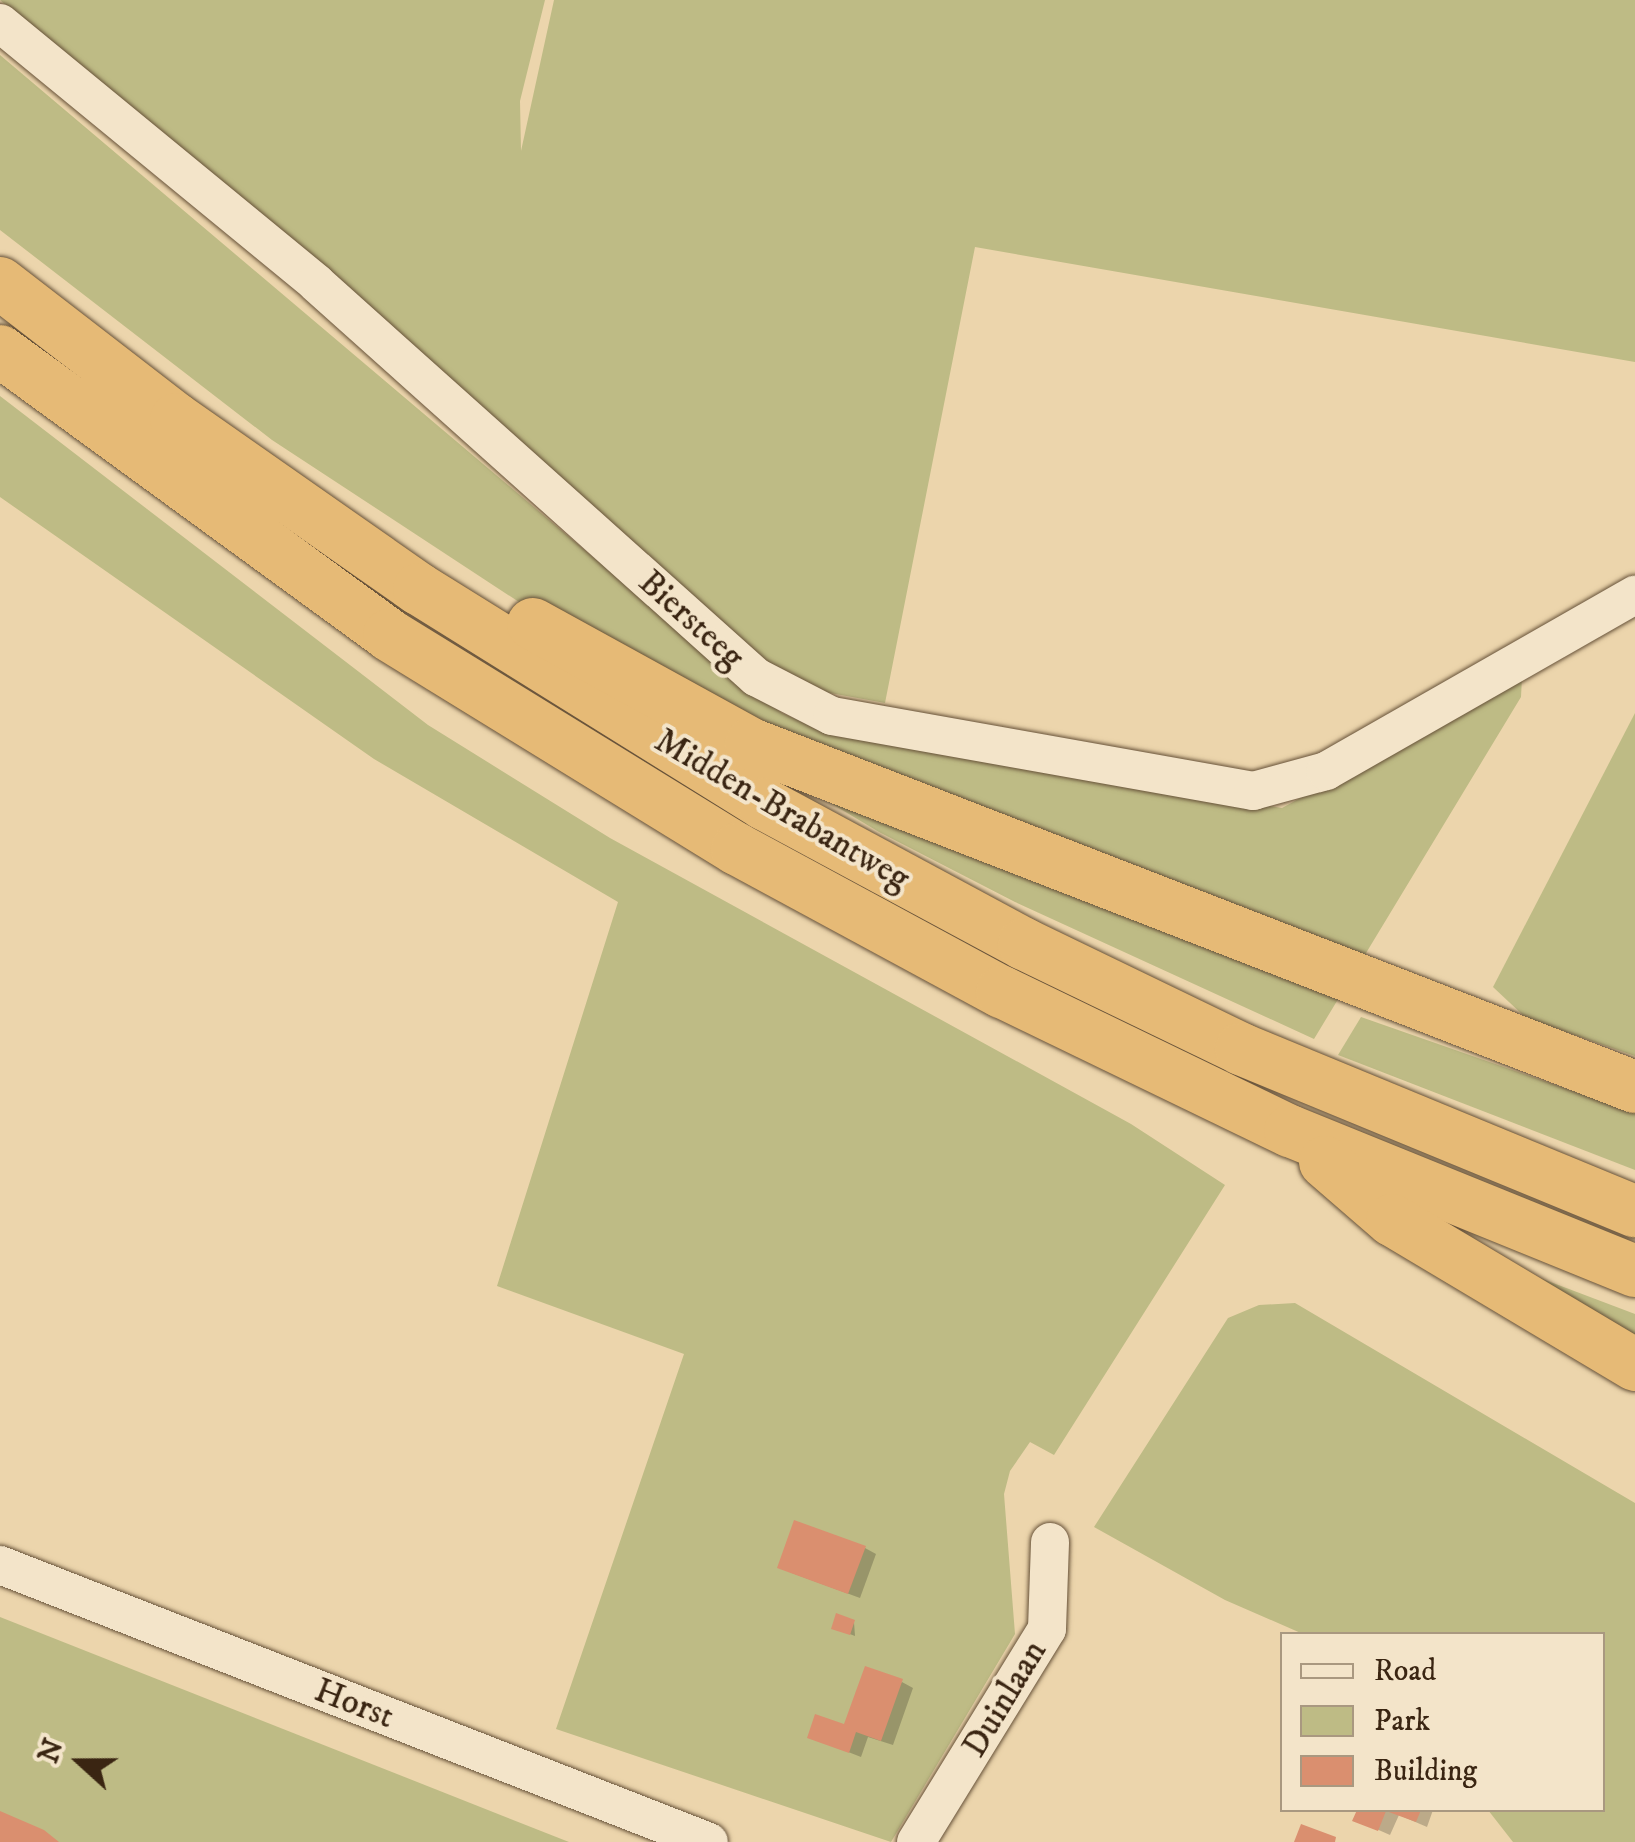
<!DOCTYPE html>
<style>
body{margin:0}
#map{position:relative;width:1635px;height:1842px;overflow:hidden;background:#ecd5ac;font-family:"IM FELL DW Pica",serif}
div>[style]{position:absolute}
.green>*{inset:0;background:#bebb85}
.shadow>*{inset:0;background:#0003}
.building>*{inset:0;background:#da8f6f}
.roads{filter:drop-shadow(0 0 2px #665138) drop-shadow(0 0 2px #665138)}
.minor>*{height:38px;margin:-19px;padding:0 19px;transform-origin:19px;border-radius:19px;background:#f3e4c9}
.highway>*{height:52px;margin:-26px;padding:0 26px;transform-origin:26px;border-radius:26px;background:#e6ba76}
span{translate:-50% -50%;white-space:nowrap;text-align:center;line-height:1.15;-webkit-text-stroke:8px #f3e4c9;paint-order:stroke}
.street-label{font-size:35px;color:#3a2512}
.legend{position:absolute;left:1280px;top:1632px;width:325px;height:180px;box-sizing:border-box;background:#f3e4c9;border:2px solid #a99880;margin:0;padding:12px 18px;list-style:none;font-size:30px;color:#3a2512}
.legend li{display:flex;align-items:center;gap:20px;height:50px}
.legend b{width:50px;border:2px solid #a99880}
.north{position:absolute;left:30px;top:1712px;width:100px;height:100px;-webkit-text-stroke:8px #f3e4c9;paint-order:stroke;rotate:291deg;font-size:28px;font-weight:700;line-height:40px;text-align:center;color:#3a2512}
.north::after{content:'';display:block;margin:auto;width:35px;height:45px;background:#3a2512;clip-path:polygon(50% 0,100% 100%,50% 72%,0 100%)}
</style>
<div id="map">
<div class="green">
<div style="clip-path:polygon(0 0,545px 0,520px 101px,521px 151px,554px 0,1635px 0,1635px 362px,975px 247px,885px 703px,797px 687px,775px 675px)"></div>
<div style="clip-path:polygon(0 55px,737px 679px,782px 713px,823px 731px,1282px 808px,1522px 677px,1521px 697px,1314px 1039px,1015px 902px,879px 832px,772px 768px,272px 440px,0 230px)"></div>
<div style="clip-path:polygon(0 396px,428px 725px,610px 838px,1131px 1124px,1225px 1185px,1054px 1455px,1030px 1442px,1010px 1471px,1004px 1494px,1015px 1634px,891px 1842px,556px 1729px,684px 1354px,497px 1286px,618px 902px,374px 759px,0 497px)"></div>
<div style="clip-path:polygon(1635px 713px,1635px 1056px,1526px 1018px,1493px 987px)"></div>
<div style="clip-path:polygon(1361px 1017px,1635px 1113px,1635px 1170px,1338px 1055px)"></div>
<div style="clip-path:polygon(1503px 1264px,1635px 1314px,1635px 1342px)"></div>
<div style="clip-path:polygon(1295px 1303px,1635px 1503px,1635px 1842px,1513px 1842px,1488px 1810px,1602px 1810px,1602px 1634px,1303px 1634px,1225px 1600px,1094px 1527px,1228px 1318px,1259px 1305px)"></div>
<div style="clip-path:polygon(0 1617px,569px 1842px,0 1842px)"></div>
</div>
<div class="shadow">
<div style="clip-path:polygon(865px 1548px,876px 1554px,860px 1598px,792px 1573px)"></div>
<div style="clip-path:polygon(854px 1622px,855px 1636px,839px 1630px)"></div>
<div style="clip-path:polygon(902px 1682px,913px 1688px,893px 1745px,868px 1737px,861px 1757px,810px 1737px,846px 1727px)"></div>
<div style="clip-path:polygon(1360px 1810px,1433px 1810px,1427px 1827px,1399px 1815px,1390px 1835px,1356px 1820px)"></div>
</div>
<div class="building">
<div style="clip-path:polygon(794px 1520px,866px 1546px,848px 1594px,777px 1568px)"></div>
<div style="clip-path:polygon(836px 1613px,855px 1620px,850px 1635px,831px 1629px)"></div>
<div style="clip-path:polygon(865px 1666px,903px 1679px,881px 1741px,856px 1732px,849px 1753px,807px 1738px,815px 1714px,844px 1724px)"></div>
<div style="clip-path:polygon(1357px 1810px,1421px 1810px,1416px 1822px,1386px 1811px,1378px 1831px,1352px 1821px)"></div>
<div style="clip-path:polygon(0 1811px,44px 1830px,59px 1842px,0 1842px)"></div>
<div style="clip-path:polygon(1301px 1824px,1336px 1837px,1335px 1842px,1294px 1842px)"></div>
</div>
<div class="roads">
<div class="minor">
<div style="left:0;top:23px;width:409px;rotate:39.4deg"></div>
<div style="left:316px;top:283px;width:591px;rotate:41.84deg"></div>
<div style="left:756px;top:677px;width:85px;rotate:27.2deg"></div>
<div style="left:832px;top:716px;width:428px;rotate:10.1deg"></div>
<div style="left:1253px;top:791px;width:76px;rotate:-15.3deg"></div>
<div style="left:1326px;top:771px;width:356px;rotate:-29.7deg"></div>
<div style="left:0;top:1565px;width:761px;rotate:21.34deg"></div>
<div style="left:916px;top:1842px;width:250px;rotate:-58.4deg"></div>
<div style="left:1047px;top:1629px;width:87px;rotate:-88deg"></div>
</div>
<div class="highway">
<div style="left:0;top:283px;width:222px;rotate:37.7deg"></div>
<div style="left:176px;top:419px;width:297px;rotate:35deg"></div>
<div style="left:419px;top:589px;width:407px;rotate:31.9deg"></div>
<div style="left:764px;top:804px;width:295px;rotate:28.3deg"></div>
<div style="left:1024px;top:944px;width:241px;rotate:25.8deg"></div>
<div style="left:1241px;top:1049px;width:426px;rotate:22.4deg"></div>
<div style="left:0;top:351px;width:482px;rotate:36.1deg"></div>
<div style="left:389px;top:635px;width:409px;rotate:31.6deg"></div>
<div style="left:737px;top:849px;width:301px;rotate:28.4deg"></div>
<div style="left:1002px;top:992px;width:320px;rotate:25.8deg"></div>
<div style="left:1290px;top:1131px;width:372px;rotate:22.1deg"></div>
<div style="left:533px;top:624px;width:249px;rotate:28.8deg"></div>
<div style="left:751px;top:744px;width:948px;rotate:21.21deg"></div>
<div style="left:1325px;top:1162px;width:89px;rotate:40.9deg"></div>
<div style="left:1392px;top:1220px;width:283px;rotate:30.8deg"></div>
</div>
</div>
<div class="street-label">
<span style="left:691px;top:620px;rotate:42deg">Biersteeg</span>
<span style="left:782px;top:810px;rotate:30deg">Midden-Brabantweg</span>
<span style="left:1005px;top:1699px;rotate:-59deg">Duinlaan</span>
<span style="left:354px;top:1704px;rotate:21deg">Horst</span>
</div>
<ul class="legend">
<li><b style="height:12px;background:#f3e4c9"></b>Road</li>
<li><b style="height:28px;background:#bebb85"></b>Park</li>
<li><b style="height:28px;background:#da8f6f"></b>Building</li>
</ul>
<div class="north">N</div>
</div>
